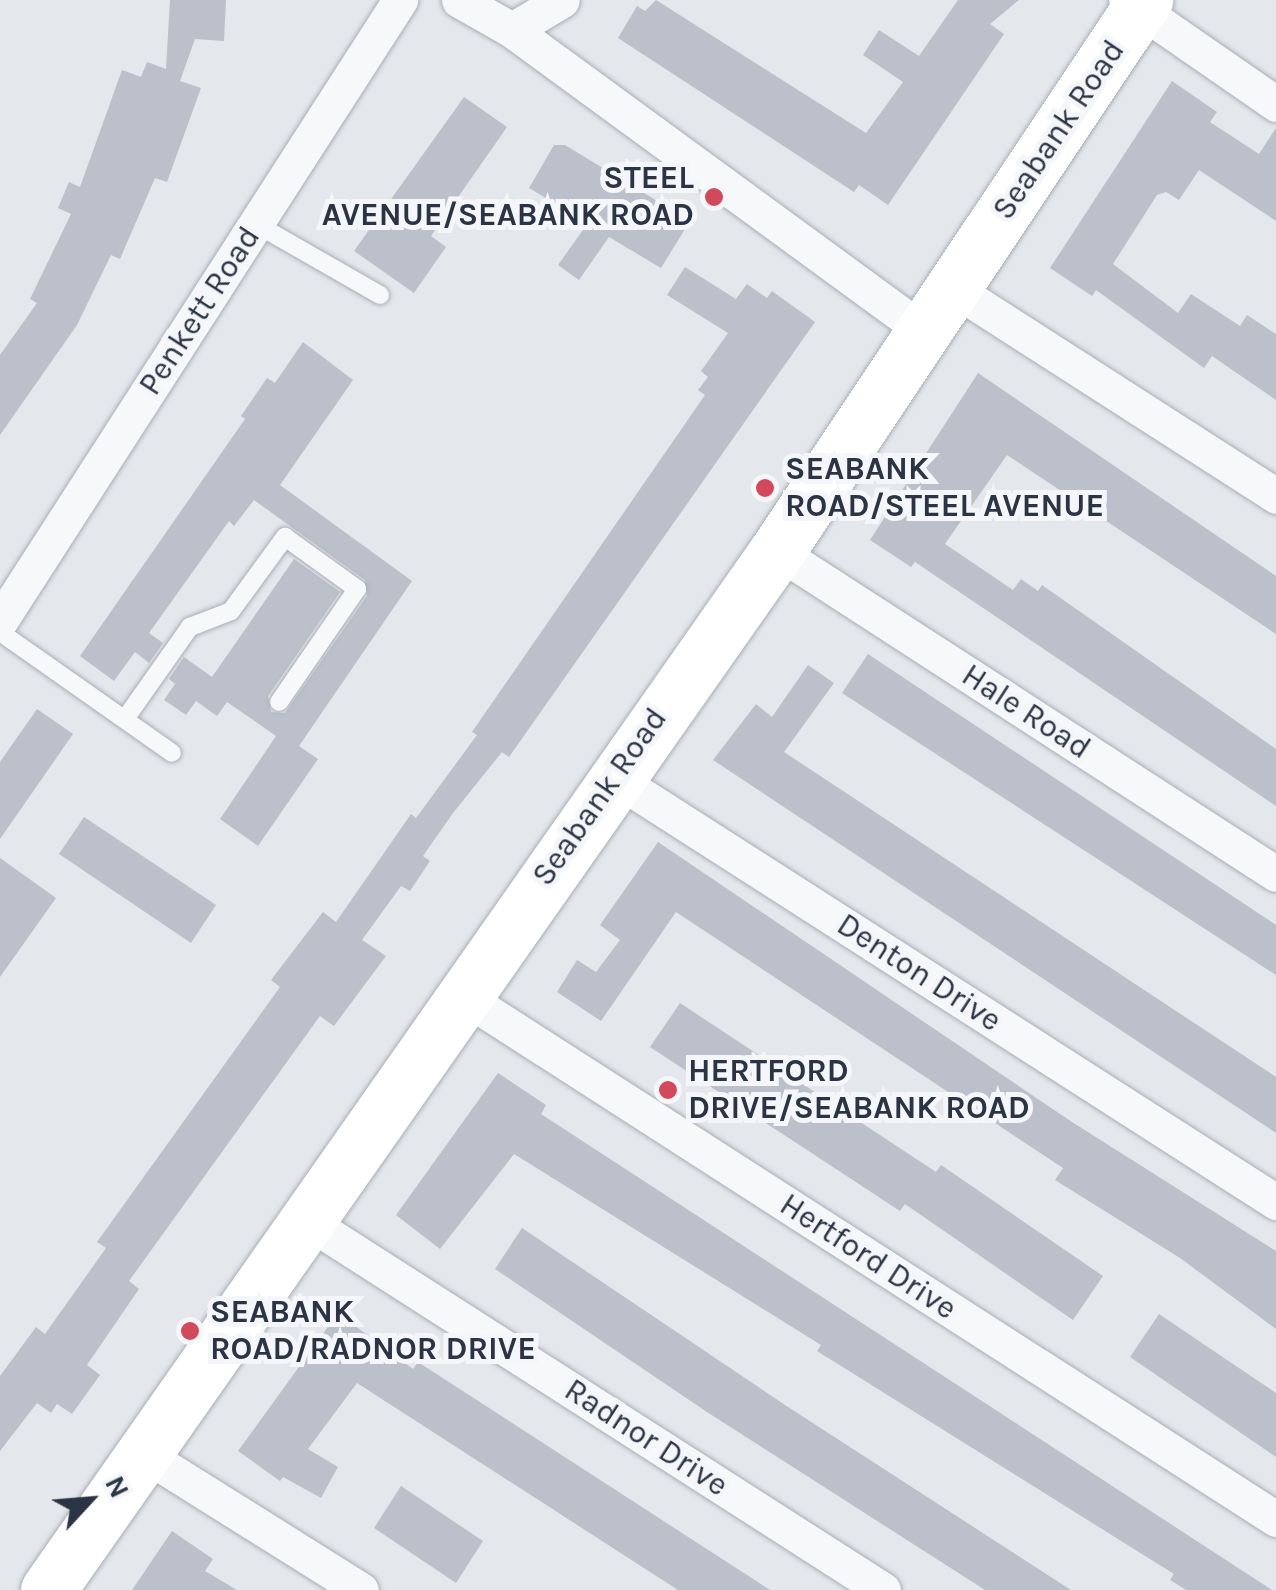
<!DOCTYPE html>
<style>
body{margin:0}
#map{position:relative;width:1276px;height:1590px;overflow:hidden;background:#e4e7ec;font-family:Karla,sans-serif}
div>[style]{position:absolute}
.building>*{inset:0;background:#bbc0ca}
.roads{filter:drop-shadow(0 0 2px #a9aeb7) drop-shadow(0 0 2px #a9aeb7)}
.lane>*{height:18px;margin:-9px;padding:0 9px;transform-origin:9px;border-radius:9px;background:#f7f8fa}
.street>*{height:35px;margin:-17.5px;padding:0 17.5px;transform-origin:17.5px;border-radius:17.5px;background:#f7f8fa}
.primary>*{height:55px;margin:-27.5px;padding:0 27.5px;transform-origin:27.5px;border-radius:27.5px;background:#fff}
.dots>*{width:28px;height:28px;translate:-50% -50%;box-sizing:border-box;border:5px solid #f4f6f9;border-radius:50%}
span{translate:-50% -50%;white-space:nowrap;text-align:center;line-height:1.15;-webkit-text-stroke:10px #f4f6f9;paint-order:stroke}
.street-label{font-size:32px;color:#2b3445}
.poi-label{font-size:32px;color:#2b3445;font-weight:700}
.right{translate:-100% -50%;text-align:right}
.left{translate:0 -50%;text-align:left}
.north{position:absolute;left:40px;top:1450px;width:100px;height:100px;-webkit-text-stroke:8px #f4f6f9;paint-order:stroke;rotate:64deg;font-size:28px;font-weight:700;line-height:40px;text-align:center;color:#2b3445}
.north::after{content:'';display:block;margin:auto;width:35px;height:45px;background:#2b3445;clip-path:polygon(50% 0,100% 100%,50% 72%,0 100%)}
</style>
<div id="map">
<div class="building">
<div style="clip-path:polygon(170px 0,226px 0,224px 41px,195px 39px,180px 81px,201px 88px,167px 182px,155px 178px,120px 259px,111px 255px,77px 325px,0 435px,0 355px,37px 303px,30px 299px,71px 214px,58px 208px,69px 182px,80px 187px,122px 70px,141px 77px,147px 62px,166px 69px)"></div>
<div style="clip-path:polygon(656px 0,866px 133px,903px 82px,863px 55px,879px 30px,919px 56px,958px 0,1019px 0,990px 24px,1004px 34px,888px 205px,859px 185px,854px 192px,618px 38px,637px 6px,645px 11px)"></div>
<div style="clip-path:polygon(1172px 81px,1217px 112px,1210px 122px,1259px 154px,1276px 128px,1276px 221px,1199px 170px,1179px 200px,1166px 192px,1157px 195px,1113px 264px,1178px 313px,1191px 294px,1240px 326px,1247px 315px,1276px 334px,1276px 400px,1212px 356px,1204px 368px,1096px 290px,1092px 296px,1050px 268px)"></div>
<div style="clip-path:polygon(464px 97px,507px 127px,431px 236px,446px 247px,414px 293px,354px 251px)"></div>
<div style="clip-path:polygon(554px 145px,565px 145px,690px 221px,661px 268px,609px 237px,579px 280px,558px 265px,588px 223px,529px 188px)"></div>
<div style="clip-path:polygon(685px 267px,736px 299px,747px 284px,767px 298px,772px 291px,815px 322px,509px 757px,502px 752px,453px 813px,423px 856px,430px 861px,410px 891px,401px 886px,362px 940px,386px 956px,334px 1026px,320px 1016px,129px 1281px,139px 1289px,87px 1365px,100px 1375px,72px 1414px,57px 1404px,51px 1413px,37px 1403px,0 1451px,0 1376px,36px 1327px,45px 1334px,106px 1248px,97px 1242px,280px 987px,271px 980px,323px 912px,336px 922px,411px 814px,416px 818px,477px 735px,472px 732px,705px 395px,698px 390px,708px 377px,701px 371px,728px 333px,667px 295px)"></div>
<div style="clip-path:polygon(303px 342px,353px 380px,280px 485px,412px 581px,299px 746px,318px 759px,258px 846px,220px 819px,276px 736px,227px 702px,217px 716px,196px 701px,186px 715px,164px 700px,175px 684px,169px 679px,184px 657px,212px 677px,294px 559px,340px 592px,268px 696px,271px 712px,285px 713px,367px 596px,365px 580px,254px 500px,234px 526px,229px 521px,149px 633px,163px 643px,149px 663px,135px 652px,114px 681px,80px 656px,245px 419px,241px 416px,267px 378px,275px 383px)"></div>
<div style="clip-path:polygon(978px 373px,1276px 576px,1276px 634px,1007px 455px,945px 544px,1013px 590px,1021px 579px,1038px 591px,1042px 585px,1276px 749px,1276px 806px,915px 562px,911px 567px,870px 540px)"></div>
<div style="clip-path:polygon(868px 654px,1276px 925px,1276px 975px,842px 693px)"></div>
<div style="clip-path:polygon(808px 665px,834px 683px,784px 752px,1276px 1077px,1276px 1133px,713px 760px,756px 704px,772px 717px)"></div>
<div style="clip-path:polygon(37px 709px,73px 734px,0 839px,0 762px)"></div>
<div style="clip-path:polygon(84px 817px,216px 905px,191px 943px,59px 854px)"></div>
<div style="clip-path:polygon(658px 842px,1072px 1122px,1276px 1251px,1276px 1329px,1180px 1258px,1055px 1180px,1063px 1168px,676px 912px,601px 1021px,557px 992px,577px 960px,596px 972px,620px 940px,600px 925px)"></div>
<div style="clip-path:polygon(0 858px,56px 898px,0 977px)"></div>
<div style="clip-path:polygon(680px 1003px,936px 1172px,941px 1165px,1103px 1276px,1073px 1320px,905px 1204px,900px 1211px,650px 1047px)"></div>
<div style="clip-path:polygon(498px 1073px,546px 1105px,541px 1114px,1272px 1590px,1186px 1590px,1170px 1580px,1174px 1574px,817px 1351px,821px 1345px,514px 1154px,440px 1249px,396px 1215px)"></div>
<div style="clip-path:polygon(522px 1228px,785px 1405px,1071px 1590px,985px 1590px,707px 1412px,495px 1269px)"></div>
<div style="clip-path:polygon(338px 1313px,413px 1369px,418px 1362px,770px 1590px,678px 1590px,357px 1383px,308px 1449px,338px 1467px,321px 1498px,283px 1477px,280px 1481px,238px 1451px)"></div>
<div style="clip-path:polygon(1159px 1314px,1276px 1393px,1276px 1457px,1130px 1357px)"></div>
<div style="clip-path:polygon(401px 1486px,483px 1541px,456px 1583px,374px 1528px)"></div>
<div style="clip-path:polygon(172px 1531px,213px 1559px,205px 1571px,237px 1590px,132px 1590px)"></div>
</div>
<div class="roads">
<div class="lane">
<div style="left:256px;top:224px;width:143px;rotate:29.8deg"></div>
<div style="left:0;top:632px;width:210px;rotate:35.1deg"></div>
<div style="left:125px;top:719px;width:113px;rotate:-54.8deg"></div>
<div style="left:190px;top:627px;width:44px;rotate:-21.3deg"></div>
<div style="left:231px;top:611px;width:92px;rotate:-53.9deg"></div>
<div style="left:285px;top:537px;width:89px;rotate:35.8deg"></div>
<div style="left:357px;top:589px;width:137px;rotate:124.6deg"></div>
</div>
<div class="street">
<div style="left:459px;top:0;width:61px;rotate:29.5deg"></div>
<div style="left:512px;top:30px;width:512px;rotate:36.18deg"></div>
<div style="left:1126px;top:0;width:183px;rotate:34.7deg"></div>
<div style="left:512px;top:30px;width:58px;rotate:-31deg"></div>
<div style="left:954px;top:289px;width:383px;rotate:32.7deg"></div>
<div style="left:777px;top:551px;width:594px;rotate:32.91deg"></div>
<div style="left:0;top:621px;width:739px;rotate:-57.21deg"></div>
<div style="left:613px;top:777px;width:788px;rotate:32.66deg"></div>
<div style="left:461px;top:995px;width:969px;rotate:32.74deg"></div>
<div style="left:307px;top:1221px;width:684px;rotate:32.64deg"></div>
<div style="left:144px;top:1454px;width:256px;rotate:32.1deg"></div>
</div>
<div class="primary">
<div style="left:48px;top:1590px;width:1269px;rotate:-54.95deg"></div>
<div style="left:777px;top:551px;width:663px;rotate:-56.26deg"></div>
</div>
</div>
<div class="dots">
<div style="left:714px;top:197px;background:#d1495b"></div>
<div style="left:765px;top:488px;background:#d1495b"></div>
<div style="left:668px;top:1090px;background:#d1495b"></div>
<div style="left:190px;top:1331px;background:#d1495b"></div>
</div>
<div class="street-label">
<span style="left:1059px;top:130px;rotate:-56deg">Seabank Road</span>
<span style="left:200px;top:311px;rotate:-57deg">Penkett Road</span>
<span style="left:1026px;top:712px;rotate:33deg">Hale Road</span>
<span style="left:600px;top:797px;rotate:-55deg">Seabank Road</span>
<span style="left:919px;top:973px;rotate:33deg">Denton Drive</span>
<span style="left:868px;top:1257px;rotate:33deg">Hertford Drive</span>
<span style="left:646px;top:1438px;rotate:33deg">Radnor Drive</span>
</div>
<div class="poi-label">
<span class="right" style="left:694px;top:197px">STEEL<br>AVENUE/SEABANK ROAD</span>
<span class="left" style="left:785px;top:488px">SEABANK<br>ROAD/STEEL AVENUE</span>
<span class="left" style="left:688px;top:1090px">HERTFORD<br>DRIVE/SEABANK ROAD</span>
<span class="left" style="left:210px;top:1331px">SEABANK<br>ROAD/RADNOR DRIVE</span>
</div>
<div class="north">N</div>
</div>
